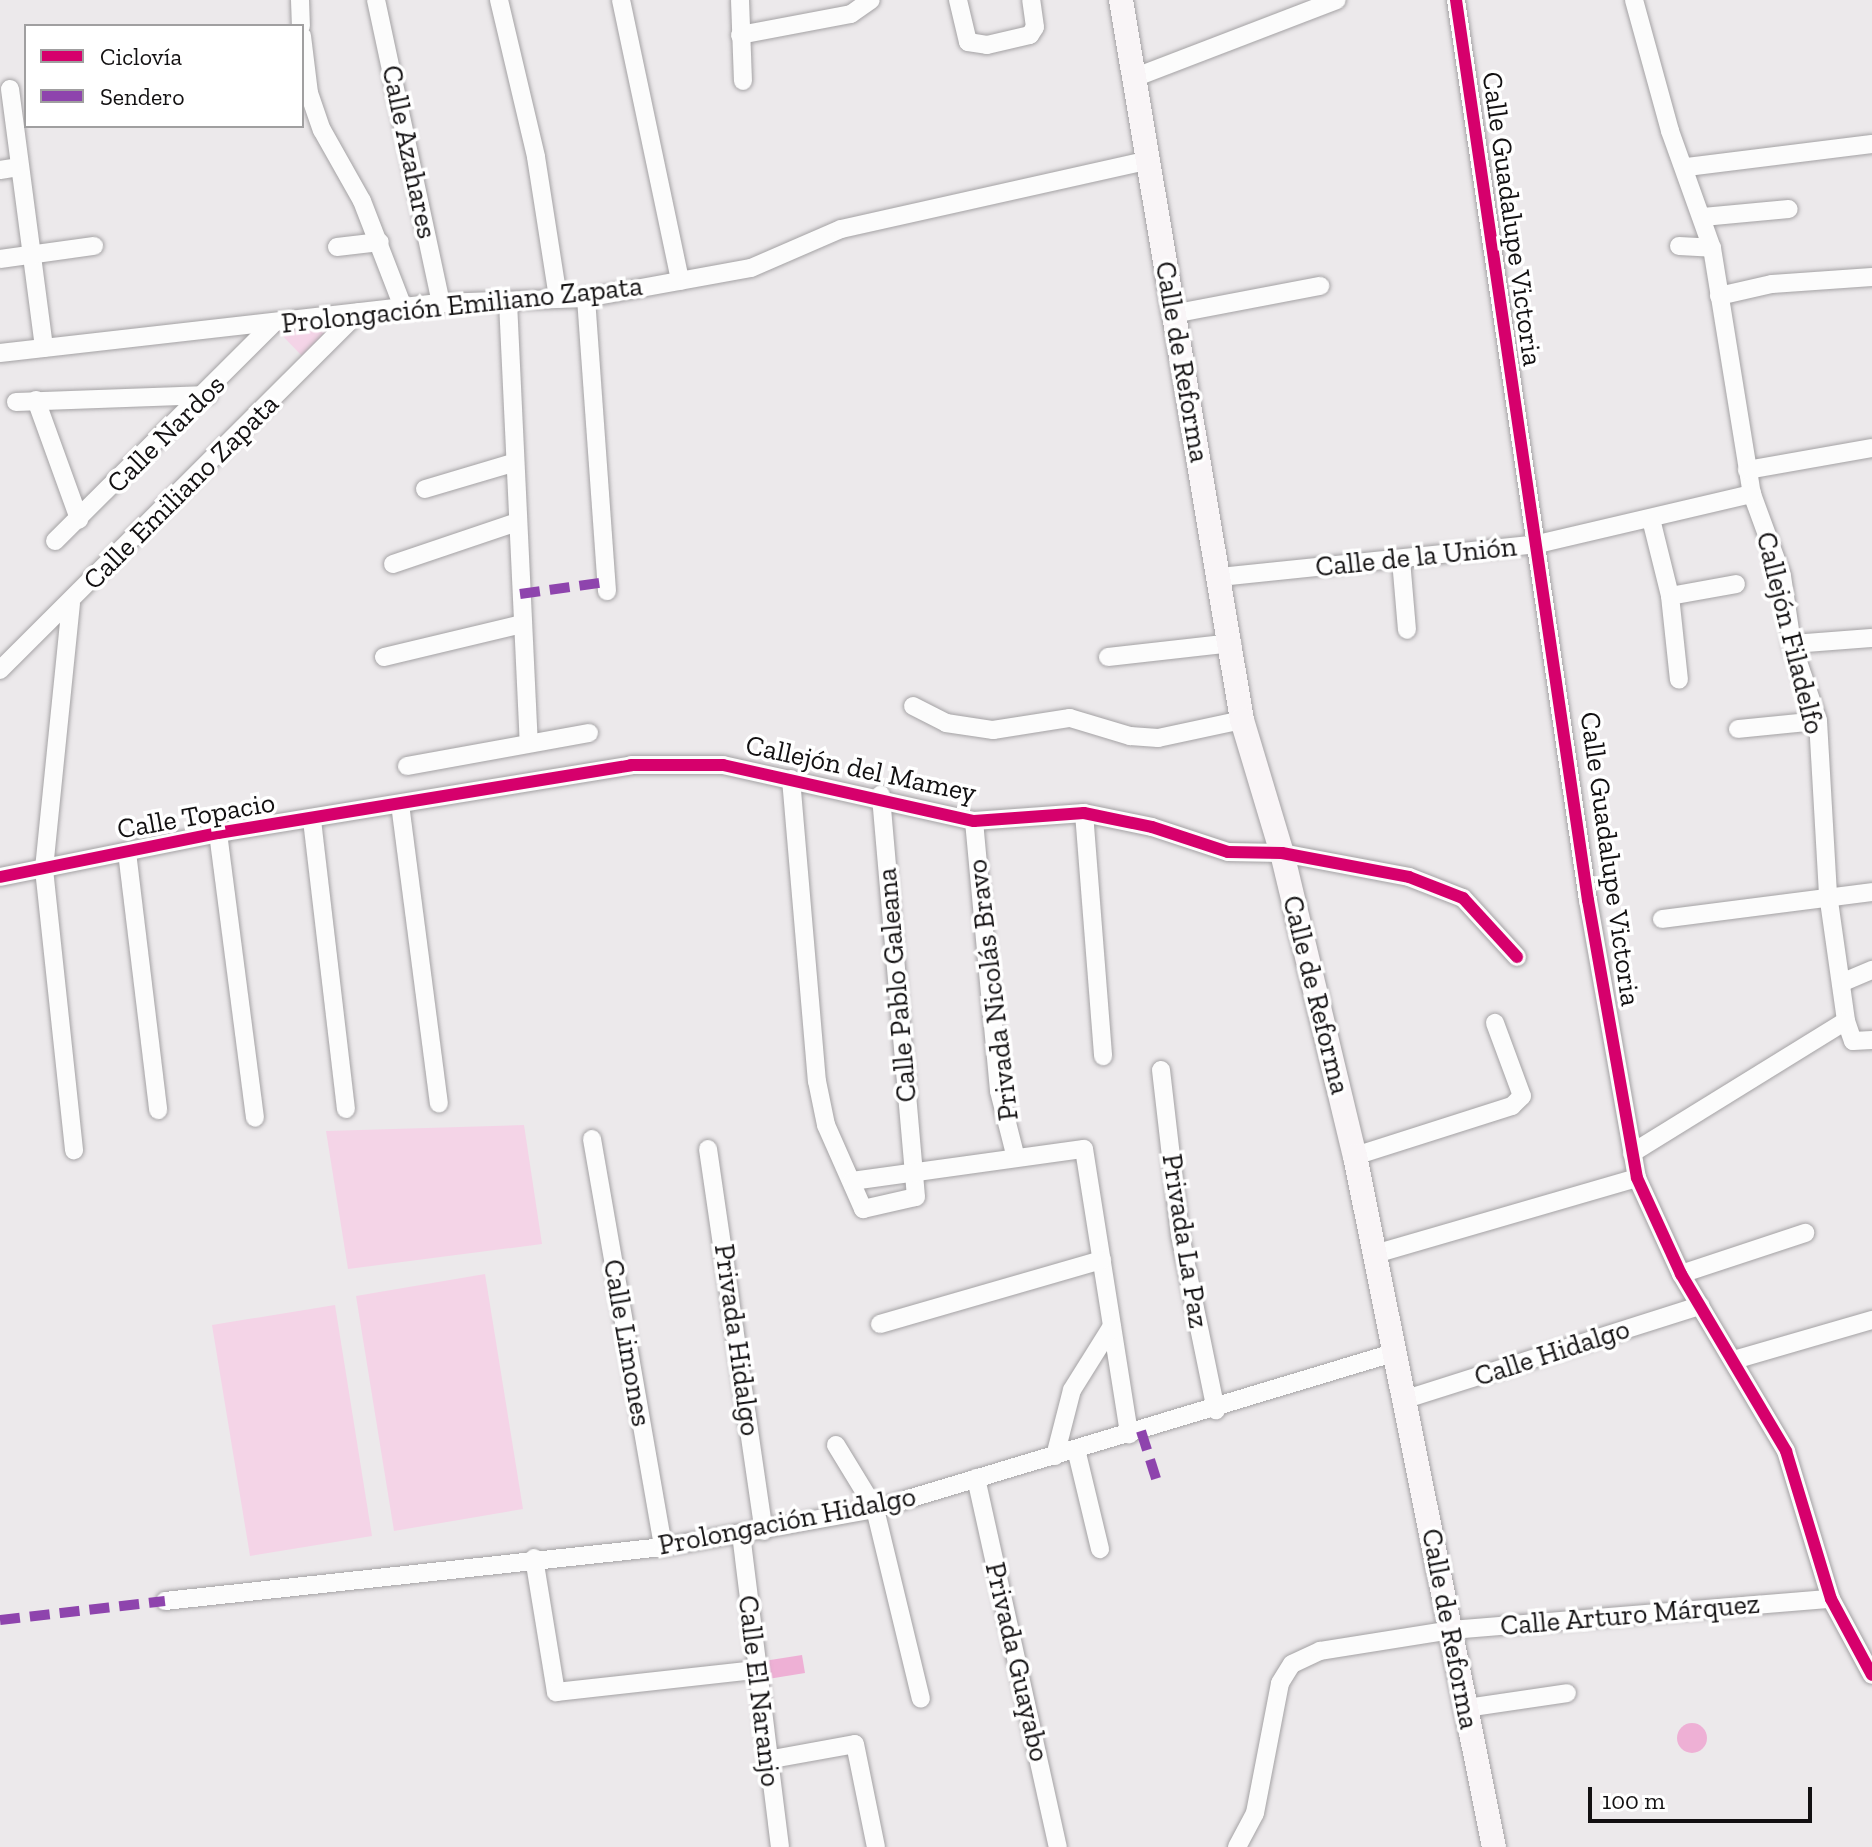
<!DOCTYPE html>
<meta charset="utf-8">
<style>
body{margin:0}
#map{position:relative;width:1872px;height:1847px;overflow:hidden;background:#ece9eb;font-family:"Zilla Slab",serif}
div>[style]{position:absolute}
.green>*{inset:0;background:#f4d4e7}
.water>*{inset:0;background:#eeb0d5}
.round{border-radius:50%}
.roads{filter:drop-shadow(0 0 2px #a4a2a4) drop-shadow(0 0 2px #a4a2a4)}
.minor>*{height:18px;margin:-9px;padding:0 9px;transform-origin:9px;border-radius:9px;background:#fcfcfc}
.secondary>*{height:24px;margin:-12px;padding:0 12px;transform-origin:12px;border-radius:12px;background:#f9f5f7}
.quiet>*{height:10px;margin-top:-5px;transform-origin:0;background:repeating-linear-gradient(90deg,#8e44ad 0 20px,transparent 0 30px)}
.cycleway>*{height:12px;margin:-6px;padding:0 6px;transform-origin:6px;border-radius:6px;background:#d6006c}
span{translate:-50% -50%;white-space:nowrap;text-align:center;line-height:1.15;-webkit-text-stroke:7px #fff;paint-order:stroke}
.street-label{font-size:28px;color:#121011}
.legend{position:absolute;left:24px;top:24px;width:280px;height:104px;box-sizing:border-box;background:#fff;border:2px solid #a09fa0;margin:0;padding:10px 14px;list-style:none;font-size:24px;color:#121011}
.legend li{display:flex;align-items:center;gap:16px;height:40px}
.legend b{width:40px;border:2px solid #a09fa0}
.scale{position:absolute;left:1588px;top:1787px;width:224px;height:36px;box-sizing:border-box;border:4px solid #121011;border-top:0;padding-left:10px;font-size:24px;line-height:28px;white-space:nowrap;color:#121011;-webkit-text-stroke:6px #fff;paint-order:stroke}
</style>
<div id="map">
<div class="green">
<div style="clip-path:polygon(335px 322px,302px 356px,276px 329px)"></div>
<div style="clip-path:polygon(524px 1125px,542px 1244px,348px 1269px,326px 1131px)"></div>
<div style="clip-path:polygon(485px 1274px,523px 1509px,394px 1531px,356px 1296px)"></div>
<div style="clip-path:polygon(335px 1305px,372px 1536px,250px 1556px,212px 1325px)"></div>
</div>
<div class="water">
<div style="clip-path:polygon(802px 1655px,805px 1673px,768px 1679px,764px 1661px)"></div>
<div class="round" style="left:1677px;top:1723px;width:30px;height:30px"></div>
</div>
<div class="roads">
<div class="minor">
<div style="left:300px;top:0;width:26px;rotate:88deg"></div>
<div style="left:376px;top:0;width:310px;rotate:77.9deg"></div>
<div style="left:499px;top:0;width:161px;rotate:76.7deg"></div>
<div style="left:536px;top:157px;width:143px;rotate:81.1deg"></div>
<div style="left:621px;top:0;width:287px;rotate:78.1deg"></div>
<div style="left:740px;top:0;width:81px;rotate:87.9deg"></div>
<div style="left:958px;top:0;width:43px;rotate:76.6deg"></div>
<div style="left:968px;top:42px;width:19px;rotate:9deg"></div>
<div style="left:987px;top:45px;width:44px;rotate:-13.1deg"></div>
<div style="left:1030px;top:35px;width:9px;rotate:-58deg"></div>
<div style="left:1035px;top:27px;width:27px;rotate:-98deg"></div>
<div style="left:1456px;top:0;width:910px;rotate:81.66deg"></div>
<div style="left:1588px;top:900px;width:282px;rotate:80deg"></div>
<div style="left:1637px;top:1178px;width:106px;rotate:65.4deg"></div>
<div style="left:1681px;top:1274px;width:206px;rotate:59.3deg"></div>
<div style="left:1786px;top:1451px;width:155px;rotate:73.1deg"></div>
<div style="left:1831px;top:1599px;width:86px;rotate:61.7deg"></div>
<div style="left:1634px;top:0;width:136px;rotate:74.6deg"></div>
<div style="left:1670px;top:131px;width:124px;rotate:70.3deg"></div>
<div style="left:1712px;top:248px;width:249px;rotate:80.8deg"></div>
<div style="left:1752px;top:494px;width:87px;rotate:69.9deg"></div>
<div style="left:1782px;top:576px;width:69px;rotate:81.6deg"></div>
<div style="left:1792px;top:644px;width:81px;rotate:71.3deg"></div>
<div style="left:1818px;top:721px;width:173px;rotate:86.7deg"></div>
<div style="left:1828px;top:894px;width:128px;rotate:81.9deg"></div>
<div style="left:1846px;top:1021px;width:21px;rotate:71deg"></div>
<div style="left:1853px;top:1041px;width:19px;rotate:-3deg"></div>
<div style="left:740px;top:35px;width:113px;rotate:-10.7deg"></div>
<div style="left:851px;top:14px;width:24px;rotate:-35deg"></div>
<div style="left:302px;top:36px;width:57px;rotate:83deg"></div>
<div style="left:309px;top:93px;width:39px;rotate:71deg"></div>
<div style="left:322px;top:130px;width:81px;rotate:60.6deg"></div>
<div style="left:362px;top:201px;width:114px;rotate:68.9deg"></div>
<div style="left:1136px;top:77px;width:215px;rotate:-21deg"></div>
<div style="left:10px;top:89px;width:261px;rotate:82.5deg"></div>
<div style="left:1687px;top:167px;width:186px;rotate:-7.1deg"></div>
<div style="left:0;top:170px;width:20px;rotate:-9deg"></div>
<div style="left:1703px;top:217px;width:86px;rotate:-5.3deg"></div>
<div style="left:1679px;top:246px;width:33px;rotate:3deg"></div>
<div style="left:337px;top:247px;width:43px;rotate:-6.6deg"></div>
<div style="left:0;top:259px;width:95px;rotate:-7.9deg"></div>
<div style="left:1719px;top:296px;width:54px;rotate:-12.8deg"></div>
<div style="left:1772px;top:284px;width:100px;rotate:-4deg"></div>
<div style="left:586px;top:298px;width:294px;rotate:85.9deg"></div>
<div style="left:508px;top:302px;width:440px;rotate:87.3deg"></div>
<div style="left:1173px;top:314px;width:150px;rotate:-10.8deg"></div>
<div style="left:0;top:353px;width:444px;rotate:-6.5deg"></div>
<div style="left:441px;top:303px;width:145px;rotate:-2deg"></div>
<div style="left:586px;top:298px;width:168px;rotate:-10.3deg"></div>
<div style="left:751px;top:268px;width:98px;rotate:-23.4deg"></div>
<div style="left:841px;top:229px;width:316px;rotate:-12.6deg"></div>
<div style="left:36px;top:400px;width:127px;rotate:70.1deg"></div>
<div style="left:16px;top:402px;width:192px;rotate:-2.1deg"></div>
<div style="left:1747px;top:470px;width:127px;rotate:-10deg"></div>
<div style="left:425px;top:489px;width:91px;rotate:-16.6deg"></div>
<div style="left:1651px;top:519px;width:79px;rotate:76.1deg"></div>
<div style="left:1670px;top:596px;width:67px;rotate:-10.3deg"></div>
<div style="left:55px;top:541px;width:308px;rotate:-44.9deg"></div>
<div style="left:1401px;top:560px;width:70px;rotate:85.1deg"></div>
<div style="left:393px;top:564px;width:128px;rotate:-18.7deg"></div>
<div style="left:1219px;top:577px;width:321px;rotate:-5.9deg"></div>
<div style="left:1538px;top:544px;width:220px;rotate:-13.2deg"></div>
<div style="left:1670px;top:596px;width:84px;rotate:83.9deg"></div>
<div style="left:71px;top:603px;width:267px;rotate:95.8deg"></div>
<div style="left:44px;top:869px;width:283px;rotate:83.9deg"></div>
<div style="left:1792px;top:644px;width:80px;rotate:-4.3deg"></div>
<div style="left:384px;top:657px;width:142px;rotate:-13.4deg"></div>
<div style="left:1108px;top:657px;width:125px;rotate:-6.4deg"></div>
<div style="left:0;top:670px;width:507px;rotate:-44.92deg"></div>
<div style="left:913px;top:706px;width:37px;rotate:27deg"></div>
<div style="left:946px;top:723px;width:48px;rotate:8.5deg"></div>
<div style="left:993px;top:730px;width:78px;rotate:-8.9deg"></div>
<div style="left:1070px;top:718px;width:63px;rotate:16.7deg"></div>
<div style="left:1130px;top:736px;width:28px;rotate:4deg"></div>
<div style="left:1158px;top:738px;width:86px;rotate:-12.1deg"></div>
<div style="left:1738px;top:729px;width:80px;rotate:-5.7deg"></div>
<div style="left:407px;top:766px;width:185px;rotate:-10.3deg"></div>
<div style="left:791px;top:779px;width:303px;rotate:85.1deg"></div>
<div style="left:817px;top:1081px;width:45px;rotate:78.4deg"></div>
<div style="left:826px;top:1125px;width:92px;rotate:66.2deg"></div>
<div style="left:863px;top:1209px;width:54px;rotate:-12.8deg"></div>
<div style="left:916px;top:1197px;width:404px;rotate:-95deg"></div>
<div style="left:400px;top:804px;width:302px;rotate:82.6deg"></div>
<div style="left:1084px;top:813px;width:244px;rotate:85.5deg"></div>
<div style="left:312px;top:820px;width:291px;rotate:83.3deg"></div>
<div style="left:974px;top:821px;width:271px;rotate:84.7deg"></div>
<div style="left:999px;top:1091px;width:69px;rotate:75.8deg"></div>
<div style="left:218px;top:833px;width:287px;rotate:82.6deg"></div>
<div style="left:127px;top:852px;width:260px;rotate:83.1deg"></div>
<div style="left:0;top:877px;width:222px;rotate:-11.4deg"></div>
<div style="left:218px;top:833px;width:419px;rotate:-9.3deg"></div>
<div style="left:631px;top:765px;width:92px"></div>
<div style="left:723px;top:765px;width:257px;rotate:12.6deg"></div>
<div style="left:974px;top:821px;width:110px;rotate:-4.2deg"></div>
<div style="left:1084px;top:813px;width:69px;rotate:11.6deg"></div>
<div style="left:1152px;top:827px;width:80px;rotate:18.2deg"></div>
<div style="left:1228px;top:852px;width:54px;rotate:1.1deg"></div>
<div style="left:1282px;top:853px;width:129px;rotate:10.7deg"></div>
<div style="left:1409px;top:877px;width:58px;rotate:21.3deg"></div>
<div style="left:1463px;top:898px;width:80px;rotate:47.5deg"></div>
<div style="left:1662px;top:919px;width:212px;rotate:-7.3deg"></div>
<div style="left:1841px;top:983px;width:34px;rotate:-23deg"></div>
<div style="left:1161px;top:1070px;width:166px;rotate:83.4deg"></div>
<div style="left:1180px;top:1235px;width:179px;rotate:78.4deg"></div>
<div style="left:592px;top:1139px;width:414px;rotate:80.1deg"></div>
<div style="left:708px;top:1149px;width:386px;rotate:81.7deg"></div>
<div style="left:1632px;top:1153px;width:251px;rotate:-31.7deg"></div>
<div style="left:1355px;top:1156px;width:165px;rotate:-17.7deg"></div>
<div style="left:1512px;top:1106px;width:14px;rotate:-45deg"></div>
<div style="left:1522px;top:1096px;width:78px;rotate:-110.3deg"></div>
<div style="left:852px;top:1181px;width:234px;rotate:-7.9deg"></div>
<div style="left:1084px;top:1149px;width:289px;rotate:81deg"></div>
<div style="left:1375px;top:1254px;width:273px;rotate:-16.2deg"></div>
<div style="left:1681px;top:1274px;width:131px;rotate:-18.3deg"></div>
<div style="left:880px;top:1324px;width:231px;rotate:-16.1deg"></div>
<div style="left:1734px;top:1360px;width:144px;rotate:-16.2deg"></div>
<div style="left:1403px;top:1400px;width:312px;rotate:-17.6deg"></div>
<div style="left:836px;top:1445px;width:75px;rotate:58.6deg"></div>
<div style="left:875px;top:1509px;width:195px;rotate:76.4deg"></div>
<div style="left:1076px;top:1449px;width:103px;rotate:76.5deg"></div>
<div style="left:1055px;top:1456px;width:68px;rotate:-75.6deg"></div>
<div style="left:1072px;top:1390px;width:75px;rotate:-58deg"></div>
<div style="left:976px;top:1478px;width:378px;rotate:77.5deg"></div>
<div style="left:741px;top:1534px;width:315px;rotate:82.9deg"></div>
<div style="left:534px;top:1558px;width:136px;rotate:80.7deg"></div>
<div style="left:556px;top:1692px;width:199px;rotate:-6.3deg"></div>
<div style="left:165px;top:1601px;width:501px;rotate:-6.19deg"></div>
<div style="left:663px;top:1547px;width:215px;rotate:-10.2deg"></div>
<div style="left:875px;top:1509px;width:541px;rotate:-16.76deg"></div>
<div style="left:1466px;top:1708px;width:102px;rotate:-8.4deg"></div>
<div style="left:767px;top:1760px;width:89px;rotate:-10.3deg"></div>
<div style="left:855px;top:1744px;width:105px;rotate:78.5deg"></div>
<div style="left:1237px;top:1847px;width:38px;rotate:-62deg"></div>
<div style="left:1255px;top:1813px;width:132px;rotate:-79.1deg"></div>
<div style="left:1280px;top:1683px;width:22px;rotate:-58deg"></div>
<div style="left:1292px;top:1664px;width:31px;rotate:-25deg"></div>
<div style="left:1320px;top:1651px;width:133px;rotate:-9.1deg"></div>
<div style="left:1451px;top:1630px;width:381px;rotate:-4.7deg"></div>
</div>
<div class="secondary">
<div style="left:1121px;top:0;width:730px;rotate:80.46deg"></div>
<div style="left:1242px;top:720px;width:139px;rotate:73.3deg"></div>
<div style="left:1282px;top:853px;width:312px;rotate:76.5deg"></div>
<div style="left:1355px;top:1156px;width:705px;rotate:78.63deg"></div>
</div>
</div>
<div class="quiet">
<div style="left:520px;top:594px;width:88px;rotate:-7.9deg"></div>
<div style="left:1141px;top:1431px;width:57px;rotate:72.5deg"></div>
<div style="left:0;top:1620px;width:166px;rotate:-6.6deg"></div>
</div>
<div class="cycleway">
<div style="left:1456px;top:0;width:910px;rotate:81.66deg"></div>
<div style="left:1588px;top:900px;width:282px;rotate:80deg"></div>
<div style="left:1637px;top:1178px;width:106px;rotate:65.4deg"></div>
<div style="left:1681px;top:1274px;width:206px;rotate:59.3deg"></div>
<div style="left:1786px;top:1451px;width:155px;rotate:73.1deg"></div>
<div style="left:1831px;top:1599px;width:86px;rotate:61.7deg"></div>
<div style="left:0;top:877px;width:222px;rotate:-11.4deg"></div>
<div style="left:218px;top:833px;width:419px;rotate:-9.3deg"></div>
<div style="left:631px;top:765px;width:92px"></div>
<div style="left:723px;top:765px;width:257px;rotate:12.6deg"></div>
<div style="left:974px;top:821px;width:110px;rotate:-4.2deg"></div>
<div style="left:1084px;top:813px;width:69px;rotate:11.6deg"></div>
<div style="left:1152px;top:827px;width:80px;rotate:18.2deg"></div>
<div style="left:1228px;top:852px;width:54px;rotate:1.1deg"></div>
<div style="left:1282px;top:853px;width:129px;rotate:10.7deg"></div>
<div style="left:1409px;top:877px;width:58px;rotate:21.3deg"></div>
<div style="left:1463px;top:898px;width:80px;rotate:47.5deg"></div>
</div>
<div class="street-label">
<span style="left:409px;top:152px;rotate:78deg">Calle Azahares</span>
<span style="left:1512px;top:219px;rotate:82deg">Calle Guadalupe Victoria</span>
<span style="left:462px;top:305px;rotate:-6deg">Prolongación Emiliano Zapata</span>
<span style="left:1182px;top:362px;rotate:80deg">Calle de Reforma</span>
<span style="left:166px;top:434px;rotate:-45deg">Calle Nardos</span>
<span style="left:181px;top:492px;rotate:-45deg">Calle Emiliano Zapata</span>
<span style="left:1416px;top:557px;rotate:-6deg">Calle de la Unión</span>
<span style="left:1790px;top:633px;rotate:76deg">Callejón Filadelfo</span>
<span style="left:861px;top:769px;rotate:12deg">Callejón del Mamey</span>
<span style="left:196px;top:816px;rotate:-10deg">Calle Topacio</span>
<span style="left:1610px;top:859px;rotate:82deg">Calle Guadalupe Victoria</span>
<span style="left:897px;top:985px;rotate:-95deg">Calle Pablo Galeana</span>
<span style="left:993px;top:990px;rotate:-97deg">Privada Nicolás Bravo</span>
<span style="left:1316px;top:995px;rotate:76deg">Calle de Reforma</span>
<span style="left:1185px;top:1241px;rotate:81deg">Privada La Paz</span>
<span style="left:737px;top:1340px;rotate:82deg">Privada Hidalgo</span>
<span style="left:627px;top:1343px;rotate:80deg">Calle Limones</span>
<span style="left:1552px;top:1353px;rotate:-18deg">Calle Hidalgo</span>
<span style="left:787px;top:1521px;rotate:-11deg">Prolongación Hidalgo</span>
<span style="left:1630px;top:1615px;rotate:-5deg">Calle Arturo Márquez</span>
<span style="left:1450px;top:1629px;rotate:79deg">Calle de Reforma</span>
<span style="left:1017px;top:1662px;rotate:77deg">Privada Guayabo</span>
<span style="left:759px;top:1691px;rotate:83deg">Calle El Naranjo</span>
</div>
<ul class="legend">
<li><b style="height:10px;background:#d6006c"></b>Ciclovía</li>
<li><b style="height:10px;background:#8e44ad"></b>Sendero</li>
</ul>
<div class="scale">100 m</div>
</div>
